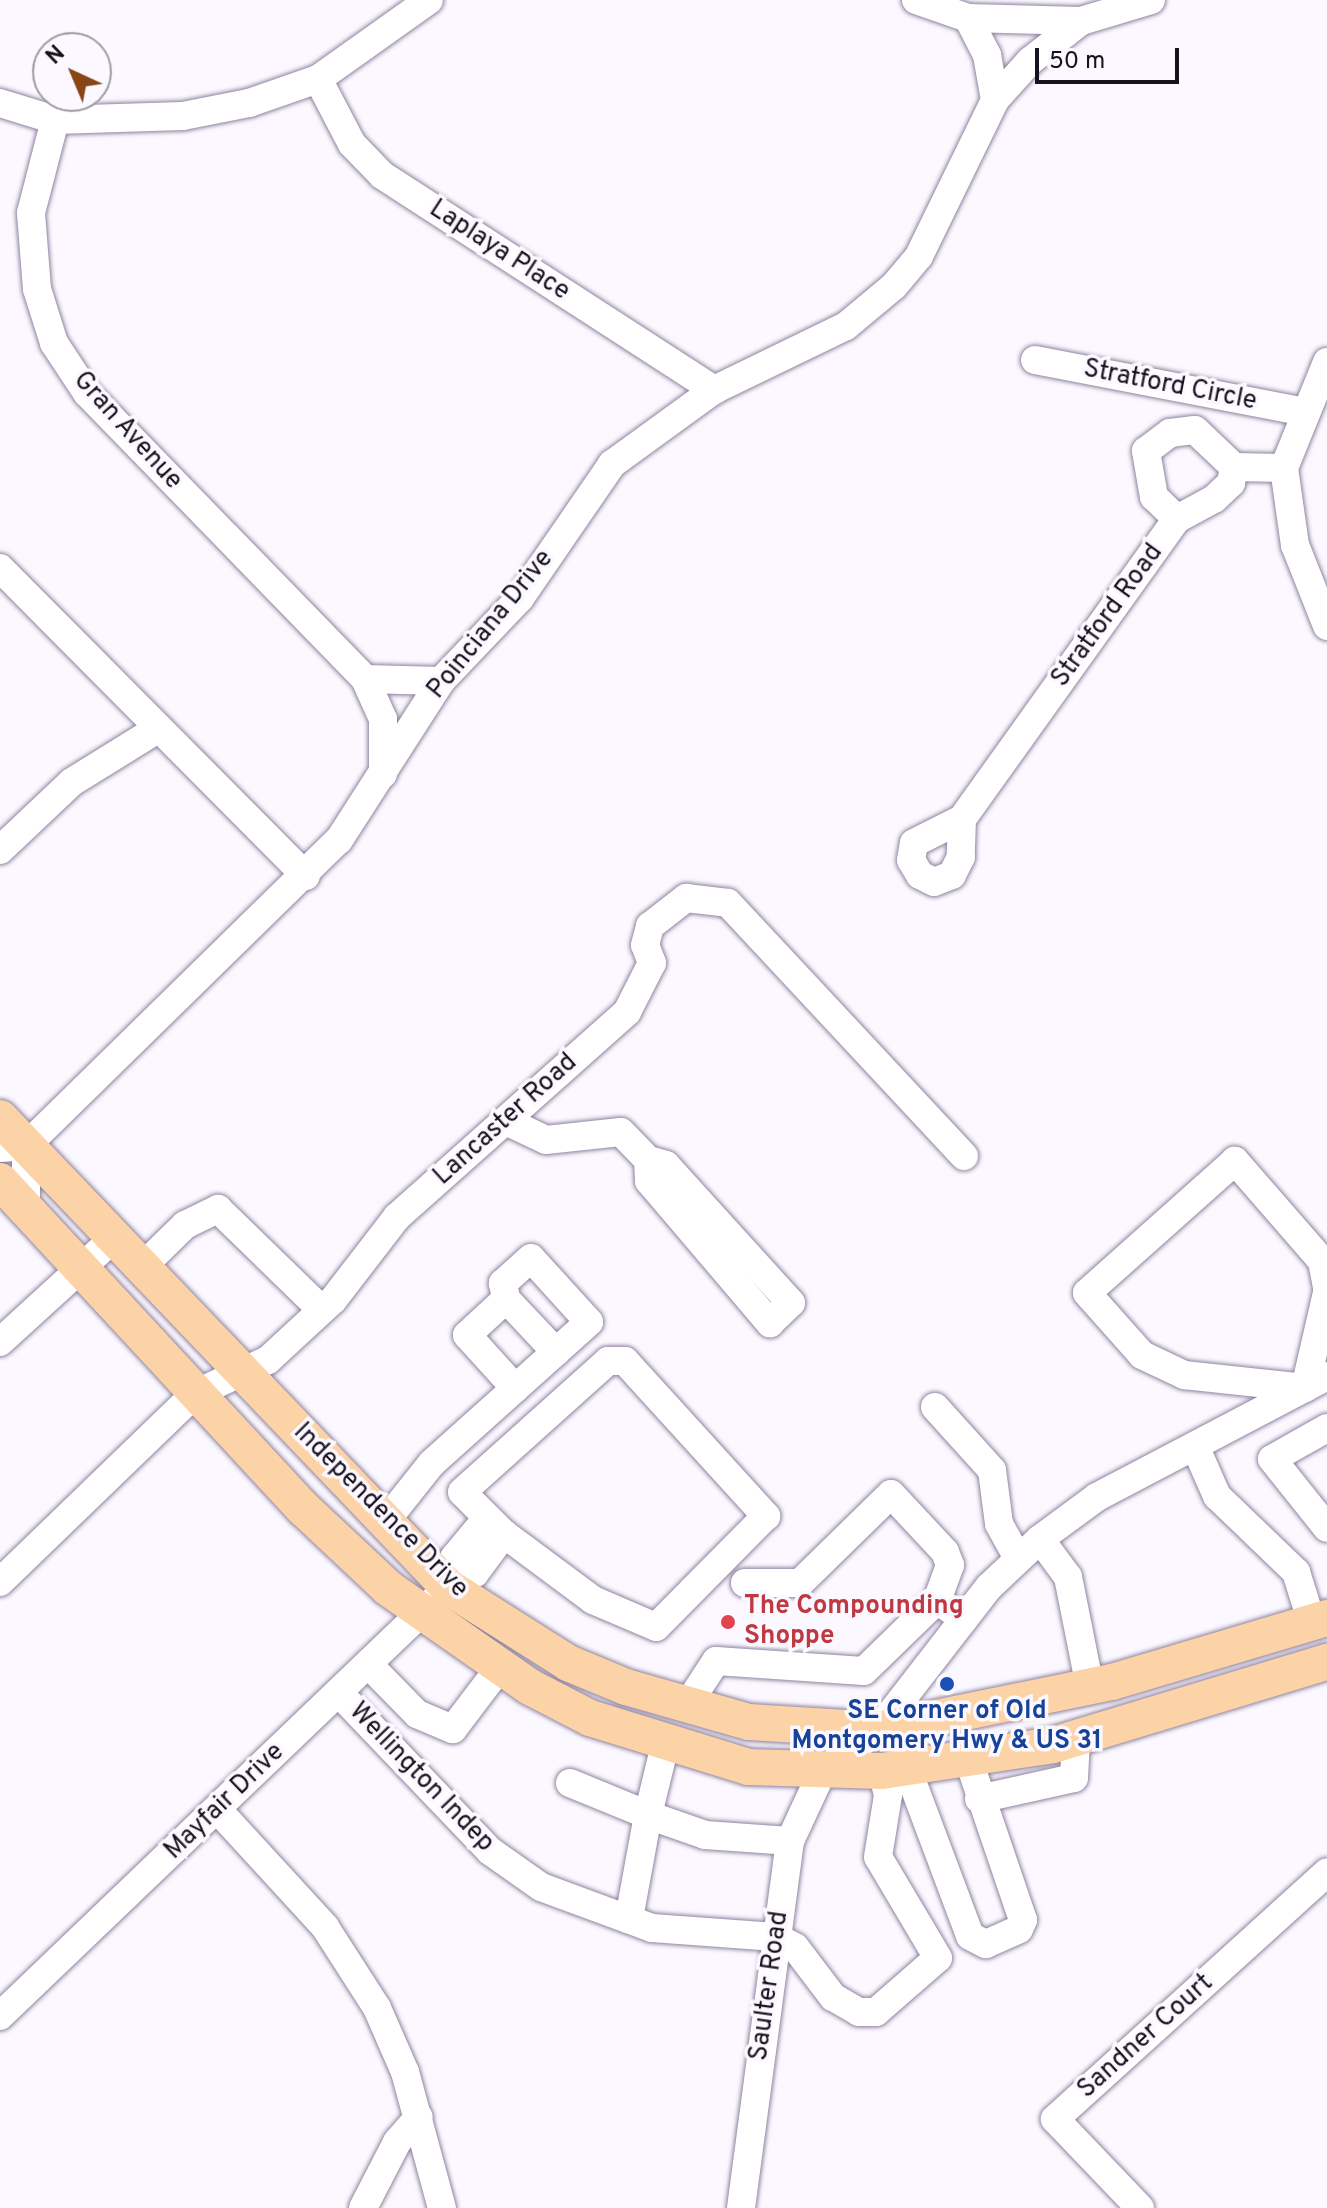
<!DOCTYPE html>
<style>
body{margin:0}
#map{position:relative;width:1327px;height:2208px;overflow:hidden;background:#fbf8ff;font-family:Overpass,sans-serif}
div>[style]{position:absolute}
.roads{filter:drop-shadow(0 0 2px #9083a0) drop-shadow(0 0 2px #9083a0)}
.minor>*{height:28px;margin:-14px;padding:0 14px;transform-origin:14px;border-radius:14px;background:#fff}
.major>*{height:36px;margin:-18px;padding:0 18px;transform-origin:18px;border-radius:18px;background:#fbd3a7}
.dots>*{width:22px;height:22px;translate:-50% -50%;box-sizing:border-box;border:4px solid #fbf8ff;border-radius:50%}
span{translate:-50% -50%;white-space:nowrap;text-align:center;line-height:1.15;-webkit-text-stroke:7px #fbf8ff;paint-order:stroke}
.street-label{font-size:26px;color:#17121d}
.health-label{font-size:26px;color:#be3a42;font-weight:700}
.left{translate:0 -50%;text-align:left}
.transit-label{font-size:26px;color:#164399;font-weight:700}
.north{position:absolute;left:32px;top:32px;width:80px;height:80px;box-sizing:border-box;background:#fbf8ff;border:2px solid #a09ca5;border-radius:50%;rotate:316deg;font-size:22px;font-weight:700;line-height:32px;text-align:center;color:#17121d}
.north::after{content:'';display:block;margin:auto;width:28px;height:36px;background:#884516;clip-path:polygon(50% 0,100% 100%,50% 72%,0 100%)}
.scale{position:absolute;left:1035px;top:48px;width:144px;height:36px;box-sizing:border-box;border:4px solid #17121d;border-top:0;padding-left:10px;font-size:24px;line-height:28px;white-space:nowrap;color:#17121d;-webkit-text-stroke:6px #fbf8ff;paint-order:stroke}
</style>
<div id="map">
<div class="roads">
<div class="minor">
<div style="left:916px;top:0;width:55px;rotate:19.1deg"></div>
<div style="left:968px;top:18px;width:113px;rotate:1.5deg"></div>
<div style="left:968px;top:18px;width:42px;rotate:62.8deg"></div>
<div style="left:987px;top:55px;width:46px;rotate:79.9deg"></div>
<div style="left:318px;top:79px;width:73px;rotate:62.4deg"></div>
<div style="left:352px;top:144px;width:43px;rotate:45.9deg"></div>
<div style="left:382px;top:175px;width:396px;rotate:32.9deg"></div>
<div style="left:0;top:103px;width:58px;rotate:17.2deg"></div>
<div style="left:55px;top:120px;width:128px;rotate:-1.8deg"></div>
<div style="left:183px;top:116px;width:67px;rotate:-11.1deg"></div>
<div style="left:249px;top:103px;width:73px;rotate:-19.2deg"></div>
<div style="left:318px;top:79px;width:136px;rotate:-35.4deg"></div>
<div style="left:55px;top:120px;width:96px;rotate:104.5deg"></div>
<div style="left:31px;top:213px;width:76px;rotate:85.5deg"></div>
<div style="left:37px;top:289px;width:57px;rotate:72.5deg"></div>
<div style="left:54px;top:343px;width:60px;rotate:56.6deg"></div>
<div style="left:87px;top:393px;width:399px;rotate:45.8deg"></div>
<div style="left:365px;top:679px;width:76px;rotate:1.5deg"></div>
<div style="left:1035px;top:360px;width:274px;rotate:10.9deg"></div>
<div style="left:1327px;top:362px;width:114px;rotate:112.1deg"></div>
<div style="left:1284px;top:468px;width:78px;rotate:81.9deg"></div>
<div style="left:1295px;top:545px;width:87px;rotate:68.4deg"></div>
<div style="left:1234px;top:467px;width:50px;rotate:1.1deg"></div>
<div style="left:1177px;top:519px;width:32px;rotate:-136deg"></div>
<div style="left:1154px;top:497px;width:47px;rotate:-99.9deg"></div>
<div style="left:1146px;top:451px;width:30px;rotate:-37deg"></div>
<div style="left:1170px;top:433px;width:25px;rotate:-7deg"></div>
<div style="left:1195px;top:430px;width:54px;rotate:43.5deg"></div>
<div style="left:0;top:568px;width:434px;rotate:45.2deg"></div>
<div style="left:365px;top:679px;width:44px;rotate:65.8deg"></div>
<div style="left:383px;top:719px;width:55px;rotate:90deg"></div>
<div style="left:962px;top:819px;width:369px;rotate:-54.4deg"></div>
<div style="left:1177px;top:519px;width:42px;rotate:-28.4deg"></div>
<div style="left:1214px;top:499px;width:23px;rotate:-43deg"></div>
<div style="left:1231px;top:483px;width:16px;rotate:-79deg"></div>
<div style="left:962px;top:819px;width:38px;rotate:92deg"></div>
<div style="left:961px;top:857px;width:20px;rotate:117deg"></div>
<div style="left:952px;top:875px;width:19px;rotate:159deg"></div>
<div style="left:934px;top:882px;width:16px;rotate:-153deg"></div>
<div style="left:920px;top:875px;width:17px;rotate:-121deg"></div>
<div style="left:911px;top:860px;width:17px;rotate:-80deg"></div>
<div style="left:914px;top:843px;width:54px;rotate:-26.6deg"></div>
<div style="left:0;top:850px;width:99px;rotate:-43.4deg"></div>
<div style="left:72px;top:782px;width:102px;rotate:-31.8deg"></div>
<div style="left:506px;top:1121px;width:44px;rotate:25.4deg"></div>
<div style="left:546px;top:1140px;width:75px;rotate:-6.1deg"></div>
<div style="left:621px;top:1132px;width:39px;rotate:46deg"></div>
<div style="left:648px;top:1160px;width:21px;rotate:87deg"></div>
<div style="left:649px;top:1181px;width:187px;rotate:49.6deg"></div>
<div style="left:770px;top:1323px;width:29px;rotate:-44deg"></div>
<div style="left:791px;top:1303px;width:186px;rotate:-132.2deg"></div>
<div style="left:666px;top:1165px;width:19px;rotate:-164deg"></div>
<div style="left:0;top:1148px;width:26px;rotate:-4deg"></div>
<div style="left:26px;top:1146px;width:438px;rotate:-44.4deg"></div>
<div style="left:339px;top:840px;width:189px;rotate:-57.3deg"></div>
<div style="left:441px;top:681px;width:115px;rotate:-46.4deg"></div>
<div style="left:520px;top:598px;width:163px;rotate:-55.5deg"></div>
<div style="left:612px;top:464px;width:126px;rotate:-36deg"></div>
<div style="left:714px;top:390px;width:147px;rotate:-25.9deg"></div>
<div style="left:846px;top:326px;width:62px;rotate:-39.8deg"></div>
<div style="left:894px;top:286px;width:39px;rotate:-50deg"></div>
<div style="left:919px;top:256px;width:174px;rotate:-64deg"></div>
<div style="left:995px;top:100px;width:52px;rotate:-48.1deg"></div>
<div style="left:1030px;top:61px;width:65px;rotate:-38.1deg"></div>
<div style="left:1081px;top:21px;width:73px;rotate:-16.7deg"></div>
<div style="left:26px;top:1213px;width:67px;rotate:-90deg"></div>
<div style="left:143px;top:1266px;width:59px;rotate:-44.3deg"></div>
<div style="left:185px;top:1225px;width:37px;rotate:-26deg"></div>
<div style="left:218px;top:1209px;width:145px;rotate:44.2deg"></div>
<div style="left:1327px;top:1287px;width:26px;rotate:-101deg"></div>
<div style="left:1322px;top:1261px;width:133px;rotate:-131deg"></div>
<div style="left:1235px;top:1161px;width:198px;rotate:138.3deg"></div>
<div style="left:1087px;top:1293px;width:83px;rotate:48.4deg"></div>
<div style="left:1142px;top:1355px;width:47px;rotate:25.5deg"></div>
<div style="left:1184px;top:1375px;width:122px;rotate:6.1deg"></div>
<div style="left:1305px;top:1388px;width:98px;rotate:-77deg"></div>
<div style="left:506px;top:1299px;width:53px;rotate:137.3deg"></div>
<div style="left:467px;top:1335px;width:72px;rotate:47.8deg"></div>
<div style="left:0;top:1342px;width:157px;rotate:-42.4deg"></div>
<div style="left:608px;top:1361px;width:17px"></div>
<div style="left:625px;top:1361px;width:210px;rotate:47.7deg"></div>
<div style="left:766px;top:1516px;width:156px;rotate:134.7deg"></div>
<div style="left:656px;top:1627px;width:69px;rotate:-156.8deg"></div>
<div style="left:593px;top:1600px;width:111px;rotate:-143.4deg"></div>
<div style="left:504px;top:1534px;width:59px;rotate:-135deg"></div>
<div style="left:462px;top:1492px;width:196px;rotate:-41.9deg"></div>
<div style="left:935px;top:1407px;width:85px;rotate:47.9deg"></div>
<div style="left:992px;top:1470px;width:54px;rotate:82.6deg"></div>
<div style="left:999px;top:1524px;width:39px;rotate:61deg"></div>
<div style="left:1327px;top:1428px;width:63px;rotate:150.6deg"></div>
<div style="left:1272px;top:1459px;width:88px;rotate:51.4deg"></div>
<div style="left:1195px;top:1446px;width:55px;rotate:66.3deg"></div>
<div style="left:1217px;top:1496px;width:110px;rotate:43.9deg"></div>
<div style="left:1296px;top:1572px;width:53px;rotate:72.6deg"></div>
<div style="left:385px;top:1522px;width:75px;rotate:-51.5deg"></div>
<div style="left:432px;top:1463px;width:211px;rotate:-41.9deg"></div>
<div style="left:589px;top:1322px;width:86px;rotate:-132.2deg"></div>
<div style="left:531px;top:1258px;width:38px;rotate:138deg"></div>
<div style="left:503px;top:1283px;width:16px;rotate:79deg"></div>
<div style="left:506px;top:1299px;width:73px;rotate:46.7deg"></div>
<div style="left:1040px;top:1539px;width:47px;rotate:53.6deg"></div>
<div style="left:1068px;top:1577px;width:112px;rotate:78.7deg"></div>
<div style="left:0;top:1582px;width:271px;rotate:-44deg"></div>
<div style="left:195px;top:1394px;width:81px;rotate:-25deg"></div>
<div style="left:268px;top:1360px;width:88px;rotate:-42.7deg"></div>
<div style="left:333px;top:1300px;width:105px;rotate:-52.4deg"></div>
<div style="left:397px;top:1217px;width:308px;rotate:-41.7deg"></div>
<div style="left:627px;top:1012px;width:55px;rotate:-63deg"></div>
<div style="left:652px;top:963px;width:19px;rotate:-111deg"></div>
<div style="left:645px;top:945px;width:20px;rotate:-75deg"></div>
<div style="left:650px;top:926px;width:46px;rotate:-37.9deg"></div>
<div style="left:686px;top:898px;width:42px;rotate:6.8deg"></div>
<div style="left:728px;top:903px;width:346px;rotate:47deg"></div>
<div style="left:745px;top:1583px;width:55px"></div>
<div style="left:800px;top:1583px;width:127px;rotate:-44.4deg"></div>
<div style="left:891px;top:1494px;width:79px;rotate:47deg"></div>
<div style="left:945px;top:1552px;width:14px;rotate:69deg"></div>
<div style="left:950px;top:1565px;width:37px;rotate:110deg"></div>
<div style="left:448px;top:1587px;width:30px;rotate:-78deg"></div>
<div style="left:454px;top:1558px;width:52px;rotate:-50.5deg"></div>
<div style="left:369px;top:1665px;width:69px;rotate:45.6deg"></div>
<div style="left:417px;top:1714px;width:39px;rotate:23deg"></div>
<div style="left:453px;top:1729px;width:78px;rotate:-52.8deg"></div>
<div style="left:339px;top:1693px;width:219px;rotate:46.3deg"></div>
<div style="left:490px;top:1851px;width:62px;rotate:35.2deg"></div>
<div style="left:541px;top:1887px;width:118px;rotate:20.3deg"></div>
<div style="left:652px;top:1928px;width:124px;rotate:4.2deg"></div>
<div style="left:776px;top:1937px;width:21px;rotate:28deg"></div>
<div style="left:795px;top:1947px;width:63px;rotate:52.8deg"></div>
<div style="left:833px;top:1997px;width:30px;rotate:30deg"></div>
<div style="left:859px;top:2012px;width:17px"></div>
<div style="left:876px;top:2012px;width:82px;rotate:-41.1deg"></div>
<div style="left:938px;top:1958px;width:117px;rotate:-120.7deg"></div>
<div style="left:878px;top:1857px;width:63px;rotate:-80.8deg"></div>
<div style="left:888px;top:1795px;width:25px;rotate:-104deg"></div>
<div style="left:686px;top:1707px;width:55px;rotate:-56.9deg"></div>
<div style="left:716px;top:1661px;width:148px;rotate:3.9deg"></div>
<div style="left:864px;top:1671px;width:102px;rotate:-44.2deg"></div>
<div style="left:937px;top:1600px;width:33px;rotate:35deg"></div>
<div style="left:665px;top:1745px;width:72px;rotate:103.7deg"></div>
<div style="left:648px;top:1815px;width:60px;rotate:19.3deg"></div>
<div style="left:705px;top:1835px;width:85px;rotate:4deg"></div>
<div style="left:907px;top:1768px;width:179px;rotate:69.4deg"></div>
<div style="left:970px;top:1936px;width:18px;rotate:27deg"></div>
<div style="left:986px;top:1944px;width:36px;rotate:-24deg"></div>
<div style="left:1019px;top:1929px;width:10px;rotate:-66deg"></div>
<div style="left:1023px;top:1920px;width:168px;rotate:-108.8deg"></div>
<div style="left:570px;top:1783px;width:84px;rotate:22.3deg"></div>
<div style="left:648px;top:1815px;width:106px;rotate:100.4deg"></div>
<div style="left:979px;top:1799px;width:97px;rotate:-12.5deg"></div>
<div style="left:1074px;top:1778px;width:39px;rotate:-87deg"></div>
<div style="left:217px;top:1809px;width:160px;rotate:47.5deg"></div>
<div style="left:325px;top:1927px;width:96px;rotate:57.3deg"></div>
<div style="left:377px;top:2008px;width:70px;rotate:66.4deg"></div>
<div style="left:405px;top:2072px;width:141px;rotate:74.8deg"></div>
<div style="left:0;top:2016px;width:620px;rotate:-43.76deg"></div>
<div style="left:448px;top:1587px;width:30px;rotate:-27deg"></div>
<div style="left:475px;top:1573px;width:49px;rotate:-53.4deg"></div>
<div style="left:363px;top:2208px;width:74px;rotate:-62.7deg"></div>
<div style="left:397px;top:2142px;width:33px;rotate:-49deg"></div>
<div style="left:741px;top:2208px;width:370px;rotate:-82.4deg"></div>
<div style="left:790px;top:1841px;width:76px;rotate:-65.1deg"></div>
<div style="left:822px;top:1772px;width:70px;rotate:-36.9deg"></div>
<div style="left:878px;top:1730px;width:181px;rotate:-52.2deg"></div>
<div style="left:989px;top:1587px;width:70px;rotate:-43.3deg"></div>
<div style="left:1040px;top:1539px;width:71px;rotate:-36.4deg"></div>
<div style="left:1097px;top:1497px;width:260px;rotate:-27.7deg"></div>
<div style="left:1140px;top:2208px;width:123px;rotate:-133.7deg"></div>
<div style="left:1055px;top:2119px;width:367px;rotate:-42.2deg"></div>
</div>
<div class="major">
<div style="left:0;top:1118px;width:649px;rotate:46.31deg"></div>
<div style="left:448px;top:1587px;width:142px;rotate:32.3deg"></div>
<div style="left:568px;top:1663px;width:63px;rotate:22.5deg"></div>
<div style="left:626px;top:1687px;width:128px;rotate:15.9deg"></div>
<div style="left:749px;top:1722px;width:129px;rotate:3.5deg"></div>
<div style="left:878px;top:1730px;width:239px;rotate:-11.6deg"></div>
<div style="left:1112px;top:1682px;width:224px;rotate:-16.6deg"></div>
<div style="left:0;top:1181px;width:447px;rotate:47.2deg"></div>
<div style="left:304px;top:1509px;width:115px;rotate:43.2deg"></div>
<div style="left:388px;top:1588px;width:173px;rotate:34.9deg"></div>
<div style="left:530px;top:1687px;width:68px;rotate:27.3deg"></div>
<div style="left:590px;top:1718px;width:165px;rotate:17.2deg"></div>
<div style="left:748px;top:1767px;width:134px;rotate:1.7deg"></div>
<div style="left:882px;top:1771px;width:173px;rotate:-8.6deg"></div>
<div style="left:1053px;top:1745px;width:286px;rotate:-16.9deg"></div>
</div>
</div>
<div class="dots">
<div style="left:728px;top:1622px;background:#e0444e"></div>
<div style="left:947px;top:1684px;background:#1a4fb4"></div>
</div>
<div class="street-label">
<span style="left:499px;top:251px;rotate:33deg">Laplaya Place</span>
<span style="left:1170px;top:386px;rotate:11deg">Stratford Circle</span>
<span style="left:127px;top:431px;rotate:48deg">Gran Avenue</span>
<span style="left:1108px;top:616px;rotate:-54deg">Stratford Road</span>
<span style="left:491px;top:625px;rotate:-51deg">Poinciana Drive</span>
<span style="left:506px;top:1120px;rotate:-42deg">Lancaster Road</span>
<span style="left:380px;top:1511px;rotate:45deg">Independence Drive</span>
<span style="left:421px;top:1778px;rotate:46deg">Wellington Indep</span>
<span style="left:225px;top:1802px;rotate:-44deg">Mayfair Drive</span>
<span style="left:770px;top:1986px;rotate:-82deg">Saulter Road</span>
<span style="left:1146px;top:2037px;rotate:-42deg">Sandner Court</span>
</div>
<div class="health-label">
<span class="left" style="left:744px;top:1622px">The Compounding<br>Shoppe</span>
</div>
<div class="transit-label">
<span style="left:947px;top:1727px">SE Corner of Old<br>Montgomery Hwy &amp; US 31</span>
</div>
<div class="north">N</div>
<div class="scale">50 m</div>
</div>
